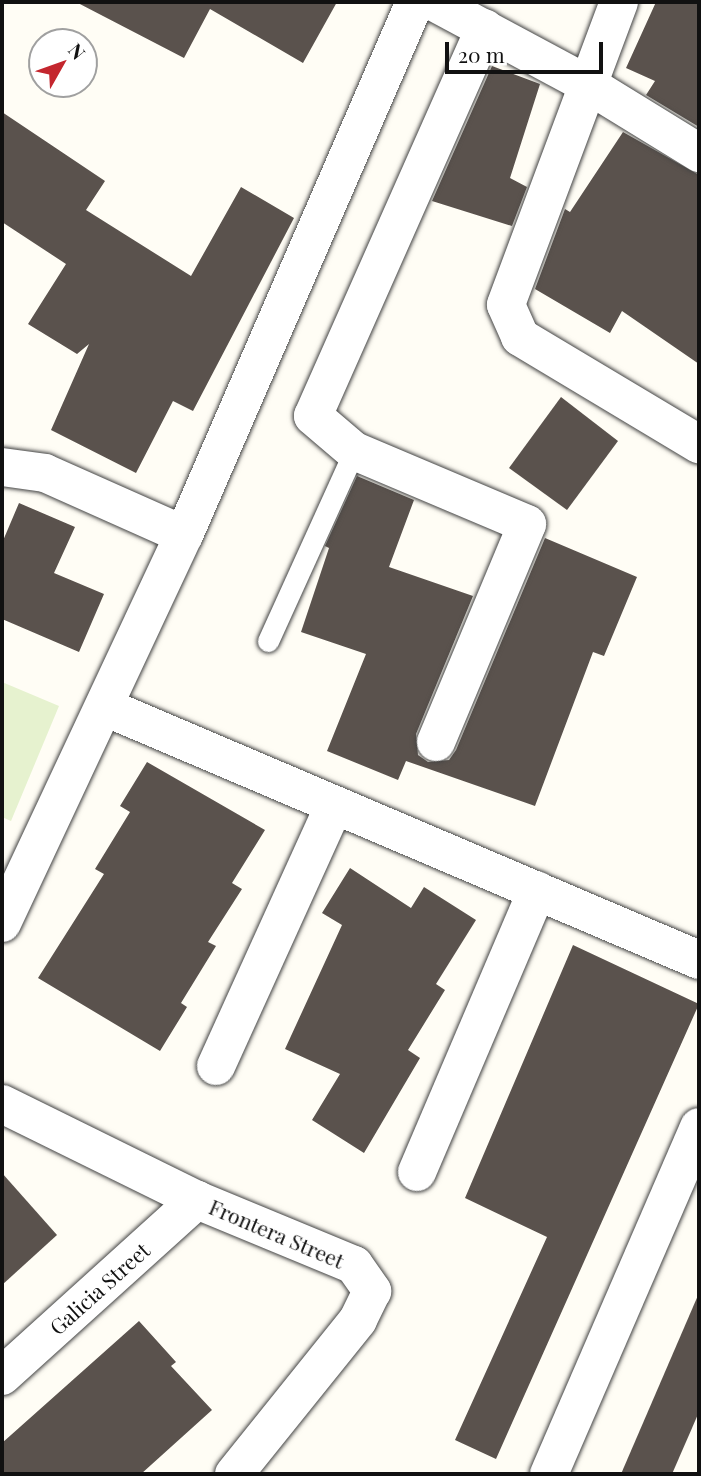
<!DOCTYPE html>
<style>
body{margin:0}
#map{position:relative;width:701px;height:1476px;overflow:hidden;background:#fffdf5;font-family:"Playfair Display",serif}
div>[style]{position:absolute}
.pitch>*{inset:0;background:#e6f2cf}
.building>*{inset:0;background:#5a524d}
.roads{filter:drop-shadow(0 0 2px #444) drop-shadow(0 0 2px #444)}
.lane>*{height:21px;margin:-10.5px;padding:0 10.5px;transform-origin:10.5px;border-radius:10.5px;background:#fff}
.street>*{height:38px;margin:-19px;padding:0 19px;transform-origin:19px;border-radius:19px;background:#fff}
span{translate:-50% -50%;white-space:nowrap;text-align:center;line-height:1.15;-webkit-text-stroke:7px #fff;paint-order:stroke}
.street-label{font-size:21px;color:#111}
.frame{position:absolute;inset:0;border:4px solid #111;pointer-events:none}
.north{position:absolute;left:28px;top:28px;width:70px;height:70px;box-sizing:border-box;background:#fff;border:2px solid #a0a0a0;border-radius:50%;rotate:50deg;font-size:19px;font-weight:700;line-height:28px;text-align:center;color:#111}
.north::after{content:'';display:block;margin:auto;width:24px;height:32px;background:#c4262e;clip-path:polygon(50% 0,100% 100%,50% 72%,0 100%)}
.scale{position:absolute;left:445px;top:42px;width:158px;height:32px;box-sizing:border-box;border:4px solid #111;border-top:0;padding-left:9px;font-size:21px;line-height:24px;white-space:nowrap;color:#111;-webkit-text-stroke:5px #fff;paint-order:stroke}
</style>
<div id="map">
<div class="pitch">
<div style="clip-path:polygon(2px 682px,59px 706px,11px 821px,2px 817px)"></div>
</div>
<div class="building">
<div style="clip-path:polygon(76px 2px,337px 2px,303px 63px,210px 9px,184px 58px)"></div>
<div style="clip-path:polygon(656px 2px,699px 2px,699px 127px,646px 95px,655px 81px,626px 68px)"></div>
<div style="clip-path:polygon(492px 66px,540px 84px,510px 178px,527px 187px,512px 226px,432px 201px)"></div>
<div style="clip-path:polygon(2px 112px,105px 181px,86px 210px,191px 276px,241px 187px,294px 218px,193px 411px,173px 401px,136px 473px,51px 430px,89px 344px,77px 354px,28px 324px,66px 264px,2px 222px)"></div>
<div style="clip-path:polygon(623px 132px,699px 175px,699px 364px,622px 311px,610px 333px,535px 289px,565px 209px,570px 212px)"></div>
<div style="clip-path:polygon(561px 397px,618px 441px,567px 510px,509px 468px)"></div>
<div style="clip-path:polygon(357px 476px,414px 500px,389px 567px,473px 596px,416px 734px,418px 755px,428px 762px,449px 760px,456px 750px,545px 538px,637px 577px,604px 656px,593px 652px,535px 806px,406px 761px,398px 780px,327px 751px,366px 654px,301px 632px,329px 548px,325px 546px)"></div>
<div style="clip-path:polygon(19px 503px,75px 527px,54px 573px,104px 594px,79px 652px,2px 619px,2px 543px)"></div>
<div style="clip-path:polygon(147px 762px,265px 830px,232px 883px,242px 889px,208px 942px,216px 946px,181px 1003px,187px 1007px,160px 1051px,38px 978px,104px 874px,95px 869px,130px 812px,120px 806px)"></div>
<div style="clip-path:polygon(350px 868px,411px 908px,424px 887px,476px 920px,436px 984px,445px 990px,408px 1050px,420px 1058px,364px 1153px,312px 1120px,340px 1074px,285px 1049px,342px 925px,322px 913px)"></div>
<div style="clip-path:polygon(573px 945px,699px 1004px,496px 1459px,455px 1440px,547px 1237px,465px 1198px)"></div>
<div style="clip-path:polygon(2px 1173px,57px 1235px,2px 1285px)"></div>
<div style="clip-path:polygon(699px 1293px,699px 1412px,672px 1474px,621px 1474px)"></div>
<div style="clip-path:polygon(139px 1321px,176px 1362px,171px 1366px,212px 1410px,141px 1474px,2px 1474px,2px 1443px)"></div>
</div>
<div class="roads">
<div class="lane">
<div style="left:268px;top:641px;width:209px;rotate:-65.6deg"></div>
</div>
<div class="street">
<div style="left:434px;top:2px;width:174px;rotate:28.2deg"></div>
<div style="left:587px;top:84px;width:132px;rotate:31.6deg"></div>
<div style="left:619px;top:2px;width:323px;rotate:110.5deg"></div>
<div style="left:506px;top:305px;width:35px;rotate:66deg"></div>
<div style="left:520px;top:337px;width:209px;rotate:30.9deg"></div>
<div style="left:2px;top:467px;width:43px;rotate:7.9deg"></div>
<div style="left:45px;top:473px;width:152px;rotate:24deg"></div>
<div style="left:105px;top:707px;width:646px;rotate:23.07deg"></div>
<div style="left:436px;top:742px;width:236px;rotate:-67.3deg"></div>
<div style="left:527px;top:524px;width:188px;rotate:-157.1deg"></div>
<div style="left:354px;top:451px;width:54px;rotate:-139.5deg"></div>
<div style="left:313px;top:416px;width:424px;rotate:-66.1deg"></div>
<div style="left:2px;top:923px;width:429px;rotate:-64.9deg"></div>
<div style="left:184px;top:535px;width:581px;rotate:-66.57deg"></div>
<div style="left:216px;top:1066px;width:286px;rotate:-65.6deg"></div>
<div style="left:2px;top:1104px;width:217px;rotate:26.2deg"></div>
<div style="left:197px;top:1200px;width:170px;rotate:22.5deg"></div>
<div style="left:354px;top:1265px;width:32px;rotate:55deg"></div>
<div style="left:372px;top:1291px;width:32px;rotate:116deg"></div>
<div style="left:358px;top:1320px;width:198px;rotate:128.8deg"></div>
<div style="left:417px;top:1172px;width:306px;rotate:-66.9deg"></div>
<div style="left:2px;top:1376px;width:263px;rotate:-42.1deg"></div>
<div style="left:549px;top:1474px;width:378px;rotate:-66.6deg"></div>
</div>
</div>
<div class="street-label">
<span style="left:277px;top:1233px;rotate:23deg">Frontera Street</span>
<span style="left:99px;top:1288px;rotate:-42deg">Galicia Street</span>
</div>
<div class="frame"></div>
<div class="north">N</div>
<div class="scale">20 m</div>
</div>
